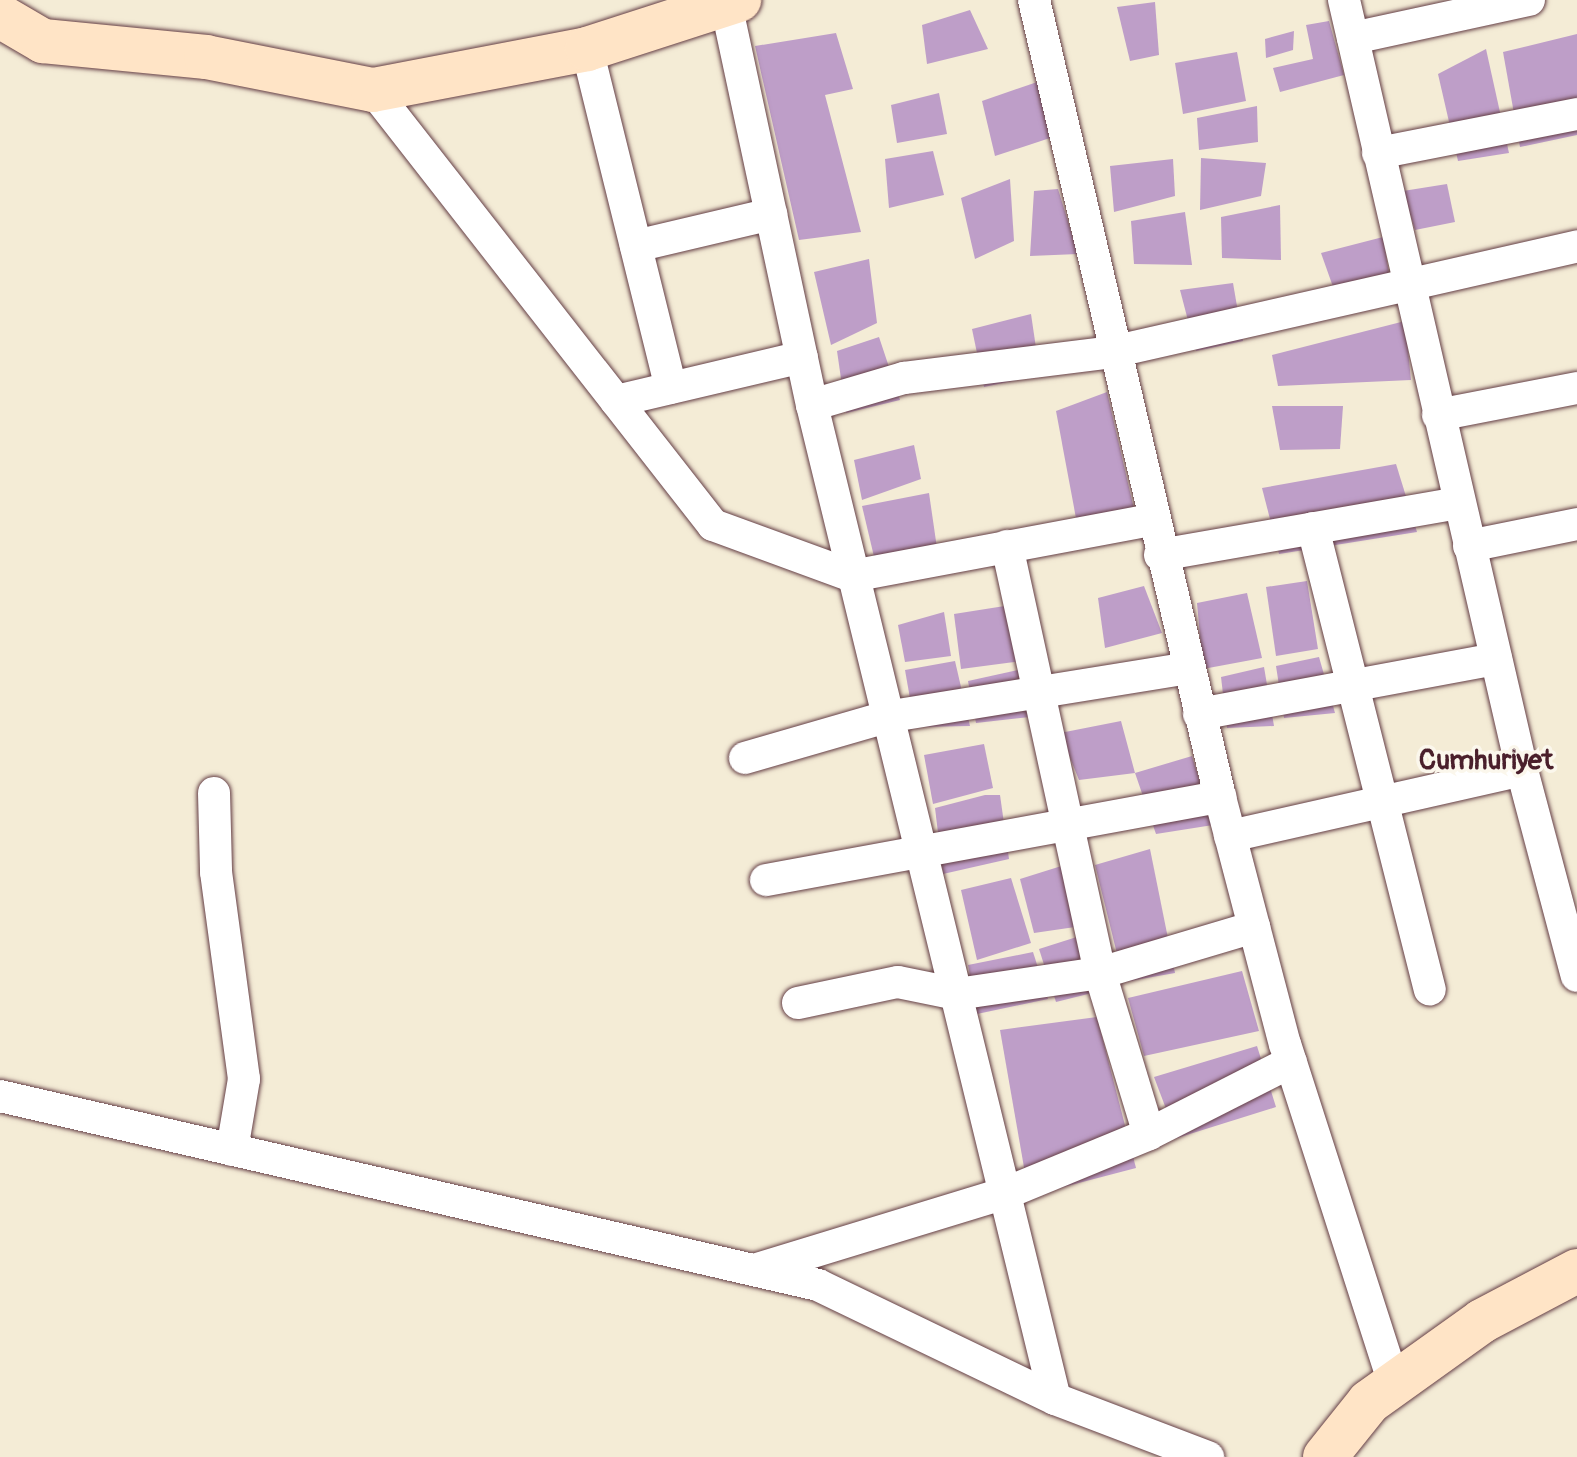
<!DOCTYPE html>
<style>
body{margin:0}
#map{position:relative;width:1577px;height:1457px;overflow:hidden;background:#f4ecd6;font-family:Pangolin,sans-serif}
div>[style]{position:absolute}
.building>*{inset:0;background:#be9ec8}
.roads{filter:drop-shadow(0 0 2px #643e45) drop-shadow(0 0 2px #643e45)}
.street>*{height:32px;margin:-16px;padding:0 16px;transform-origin:16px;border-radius:16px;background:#fff}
.secondary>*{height:44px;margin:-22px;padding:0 22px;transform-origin:22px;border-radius:22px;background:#ffe4c6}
span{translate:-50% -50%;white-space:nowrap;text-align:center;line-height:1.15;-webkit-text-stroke:7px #fbf7ec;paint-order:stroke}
.district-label{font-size:28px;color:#4a1f2b;font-weight:700}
</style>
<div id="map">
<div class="building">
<div style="clip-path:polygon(1155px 2px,1159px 55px,1130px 61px,1117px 7px)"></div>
<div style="clip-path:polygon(970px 10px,988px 49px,927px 64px,922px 25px)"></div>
<div style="clip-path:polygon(1329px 21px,1344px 75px,1280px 92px,1273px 68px,1313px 59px,1306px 25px)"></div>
<div style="clip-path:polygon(1294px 31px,1293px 50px,1266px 58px,1265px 39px)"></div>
<div style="clip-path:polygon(836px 33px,853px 89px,825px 95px,861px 232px,799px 240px,755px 46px)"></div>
<div style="clip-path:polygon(1577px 34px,1577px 135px,1520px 147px,1503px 52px)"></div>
<div style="clip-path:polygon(1486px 49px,1509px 153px,1458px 161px,1438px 74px)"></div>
<div style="clip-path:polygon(1237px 52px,1246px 101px,1183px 114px,1175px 63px)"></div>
<div style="clip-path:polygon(1043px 80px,1050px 138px,995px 156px,982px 101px)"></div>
<div style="clip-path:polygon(939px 93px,947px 134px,897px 143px,891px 105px)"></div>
<div style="clip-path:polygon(1257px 106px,1258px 142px,1199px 150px,1197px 118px)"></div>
<div style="clip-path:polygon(933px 151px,944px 195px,889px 208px,885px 159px)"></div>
<div style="clip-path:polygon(1201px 158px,1266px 163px,1261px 196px,1200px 210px)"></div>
<div style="clip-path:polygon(1173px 159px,1175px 196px,1114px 212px,1110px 166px)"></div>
<div style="clip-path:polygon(1010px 179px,1014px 241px,975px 259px,961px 198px)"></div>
<div style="clip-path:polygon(1447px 184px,1455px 222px,1415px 230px,1403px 191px)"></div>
<div style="clip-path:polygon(1058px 189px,1078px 254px,1030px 256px,1034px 191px)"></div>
<div style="clip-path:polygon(1280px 205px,1281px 260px,1222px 258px,1221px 217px)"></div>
<div style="clip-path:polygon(1185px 212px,1192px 265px,1134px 264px,1131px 221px)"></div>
<div style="clip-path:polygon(1383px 237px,1393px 298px,1343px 315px,1321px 253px)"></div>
<div style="clip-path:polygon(869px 259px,877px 323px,831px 345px,814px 272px)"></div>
<div style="clip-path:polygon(1233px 283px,1243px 341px,1196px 351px,1180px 290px)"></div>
<div style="clip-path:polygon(1031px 314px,1040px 375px,984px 387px,972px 329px)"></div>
<div style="clip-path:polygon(1405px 321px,1411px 380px,1278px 386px,1272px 355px)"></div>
<div style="clip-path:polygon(879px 337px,900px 400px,846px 413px,837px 351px)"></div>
<div style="clip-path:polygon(1107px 392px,1140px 535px,1081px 545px,1056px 411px)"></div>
<div style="clip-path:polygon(1272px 406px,1343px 406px,1340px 449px,1280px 450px)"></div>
<div style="clip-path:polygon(914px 445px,921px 479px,862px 500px,854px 460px)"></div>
<div style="clip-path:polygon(1396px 464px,1417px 532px,1279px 554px,1262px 488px)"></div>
<div style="clip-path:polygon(929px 493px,938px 555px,876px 565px,862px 506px)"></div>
<div style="clip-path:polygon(1307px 581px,1318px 649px,1276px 656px,1266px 587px)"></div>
<div style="clip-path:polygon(1144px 586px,1162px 633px,1105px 648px,1098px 598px)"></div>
<div style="clip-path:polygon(1247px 593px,1262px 658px,1203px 669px,1197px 603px)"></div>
<div style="clip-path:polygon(1011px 605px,1022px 661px,961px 669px,954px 614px)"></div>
<div style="clip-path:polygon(944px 612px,951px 656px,905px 662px,898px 625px)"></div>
<div style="clip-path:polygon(1319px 657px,1335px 713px,1284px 718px,1276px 666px)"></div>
<div style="clip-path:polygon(955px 661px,970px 726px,915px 727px,905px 670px)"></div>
<div style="clip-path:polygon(1264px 667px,1274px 726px,1227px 728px,1221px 677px)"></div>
<div style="clip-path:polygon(1023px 669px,1038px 716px,976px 723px,968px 681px)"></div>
<div style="clip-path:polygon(1121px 721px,1135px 773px,1192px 756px,1213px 825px,1156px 834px,1135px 773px,1079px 780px,1060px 733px)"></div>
<div style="clip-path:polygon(984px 744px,993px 788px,933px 804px,924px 755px)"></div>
<div style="clip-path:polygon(985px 795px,1000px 795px,1009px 859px,943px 874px,935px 808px)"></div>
<div style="clip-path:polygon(1150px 849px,1175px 973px,1124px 982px,1095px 865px)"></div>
<div style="clip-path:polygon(1071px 863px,1082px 926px,1034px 933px,1020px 879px)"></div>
<div style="clip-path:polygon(1011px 878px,1031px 943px,977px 960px,961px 890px)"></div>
<div style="clip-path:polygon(1083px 935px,1100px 991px,1056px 1002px,1039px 949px)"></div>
<div style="clip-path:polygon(1033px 952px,1048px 999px,977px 1014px,968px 965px)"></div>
<div style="clip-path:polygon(1242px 971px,1259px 1031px,1144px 1056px,1128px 998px)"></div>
<div style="clip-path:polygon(1097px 1017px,1136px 1168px,1029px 1196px,1000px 1030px)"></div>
<div style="clip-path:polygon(1257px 1046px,1276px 1107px,1177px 1138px,1154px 1077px)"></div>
</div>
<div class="roads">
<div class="street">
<div style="left:1034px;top:0;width:818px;rotate:76.86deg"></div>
<div style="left:1220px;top:797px;width:255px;rotate:75.3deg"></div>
<div style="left:1285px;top:1044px;width:357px;rotate:72.2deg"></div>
<div style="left:1344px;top:0;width:790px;rotate:76.98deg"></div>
<div style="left:1522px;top:770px;width:213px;rotate:75.1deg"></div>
<div style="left:726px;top:4px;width:410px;rotate:77.9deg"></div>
<div style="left:812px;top:405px;width:1023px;rotate:76.26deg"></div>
<div style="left:1353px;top:38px;width:180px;rotate:-12.2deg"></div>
<div style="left:587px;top:49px;width:349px;rotate:76.1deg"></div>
<div style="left:373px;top:90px;width:552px;rotate:51.99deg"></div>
<div style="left:713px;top:525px;width:148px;rotate:20.1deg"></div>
<div style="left:852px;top:576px;width:304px;rotate:-10.6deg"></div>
<div style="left:1378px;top:153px;width:203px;rotate:-11.1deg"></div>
<div style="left:636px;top:246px;width:139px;rotate:-13.3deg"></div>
<div style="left:616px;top:401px;width:191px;rotate:-13.3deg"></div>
<div style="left:812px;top:405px;width:96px;rotate:-16.4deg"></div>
<div style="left:904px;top:378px;width:210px;rotate:-7.1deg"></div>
<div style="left:1112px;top:352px;width:477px;rotate:-12.8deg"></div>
<div style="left:1438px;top:415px;width:142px;rotate:-11deg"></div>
<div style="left:1313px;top:528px;width:476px;rotate:75.8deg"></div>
<div style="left:1007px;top:546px;width:437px;rotate:77.7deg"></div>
<div style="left:1100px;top:973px;width:168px;rotate:73.1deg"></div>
<div style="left:1469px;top:546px;width:110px;rotate:-11.5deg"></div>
<div style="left:1160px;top:555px;width:303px;rotate:-9.9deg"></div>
<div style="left:1199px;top:714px;width:302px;rotate:-10.5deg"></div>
<div style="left:745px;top:758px;width:147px;rotate:-16.2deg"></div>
<div style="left:886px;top:717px;width:305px;rotate:-9.2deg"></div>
<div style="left:214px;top:793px;width:79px;rotate:88.5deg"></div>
<div style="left:216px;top:872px;width:209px;rotate:82.3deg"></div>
<div style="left:244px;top:1079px;width:72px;rotate:99.6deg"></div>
<div style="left:1230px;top:836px;width:299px;rotate:-12.7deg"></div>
<div style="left:766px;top:880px;width:462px;rotate:-10.4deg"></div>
<div style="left:798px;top:1003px;width:102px;rotate:-11.9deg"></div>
<div style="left:898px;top:982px;width:60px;rotate:11.5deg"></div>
<div style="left:957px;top:994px;width:145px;rotate:-8.4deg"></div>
<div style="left:1100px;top:973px;width:161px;rotate:-16.6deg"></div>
<div style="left:0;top:1096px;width:840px;rotate:13.01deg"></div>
<div style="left:818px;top:1285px;width:263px;rotate:25.7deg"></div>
<div style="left:1055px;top:1399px;width:164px;rotate:20.8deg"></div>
<div style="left:757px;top:1269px;width:260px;rotate:-17deg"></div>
<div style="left:1006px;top:1193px;width:155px;rotate:-22.4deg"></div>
<div style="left:1149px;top:1134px;width:159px;rotate:-26.9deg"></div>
</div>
<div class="secondary">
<div style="left:0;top:16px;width:50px;rotate:30.2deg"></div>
<div style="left:43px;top:41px;width:164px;rotate:5.6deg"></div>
<div style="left:206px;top:57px;width:170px;rotate:11.2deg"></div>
<div style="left:373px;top:90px;width:218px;rotate:-10.8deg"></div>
<div style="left:587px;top:49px;width:160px;rotate:-17.9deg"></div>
<div style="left:1325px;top:1457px;width:70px;rotate:-51.3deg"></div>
<div style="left:1369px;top:1402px;width:139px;rotate:-35.6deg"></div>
<div style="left:1482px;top:1321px;width:107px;rotate:-27.8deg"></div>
</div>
</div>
<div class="district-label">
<span style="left:1486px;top:761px">Cumhuriyet</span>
</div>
</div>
